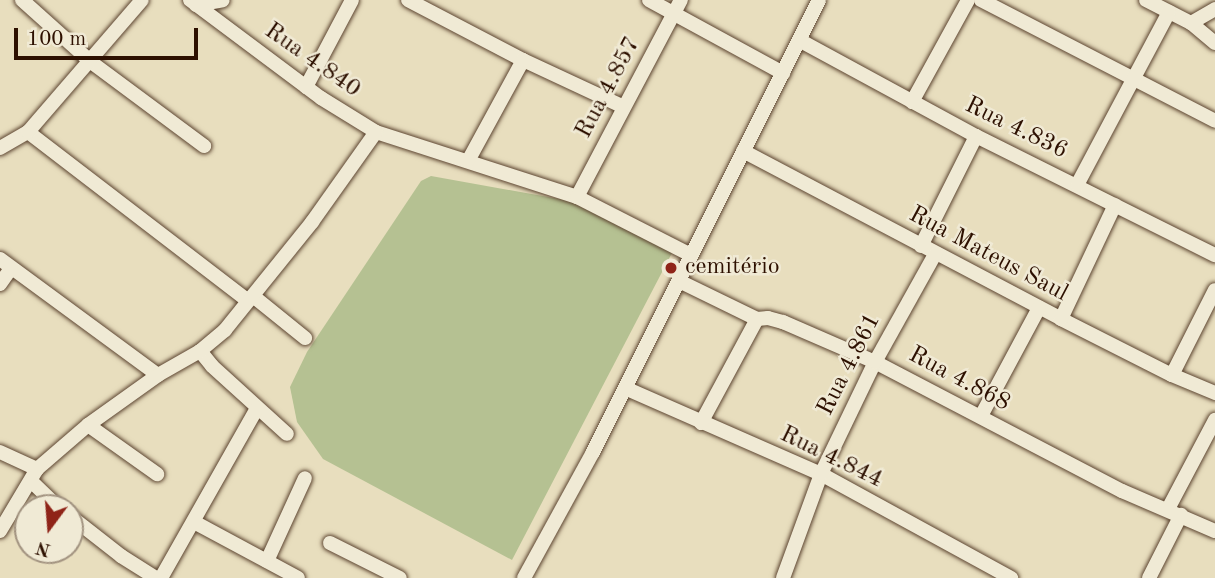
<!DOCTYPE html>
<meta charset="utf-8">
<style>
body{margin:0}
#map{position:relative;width:1215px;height:578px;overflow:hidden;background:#e8debe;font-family:"Old Standard TT",serif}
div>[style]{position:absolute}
.green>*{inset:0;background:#b5c192}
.roads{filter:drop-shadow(0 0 2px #5c4430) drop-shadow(0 0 2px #5c4430)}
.minor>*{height:14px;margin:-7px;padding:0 7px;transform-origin:7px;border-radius:7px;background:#f0ead5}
.dots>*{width:19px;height:19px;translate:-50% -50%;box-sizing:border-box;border:4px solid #f0ead5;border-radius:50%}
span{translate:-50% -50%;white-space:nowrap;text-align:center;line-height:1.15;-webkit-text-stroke:5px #f0ead5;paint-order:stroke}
.street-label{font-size:24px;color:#2d1000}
.poi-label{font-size:24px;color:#2d1000}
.left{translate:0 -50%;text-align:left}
.north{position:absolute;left:14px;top:494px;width:70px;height:70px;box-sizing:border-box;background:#f0ead5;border:2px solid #a29380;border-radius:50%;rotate:196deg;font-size:19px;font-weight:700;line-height:28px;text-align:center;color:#2d1000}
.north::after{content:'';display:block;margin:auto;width:24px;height:32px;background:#8f2418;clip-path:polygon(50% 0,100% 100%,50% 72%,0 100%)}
.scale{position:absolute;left:14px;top:28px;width:184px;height:32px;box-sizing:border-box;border:4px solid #2d1000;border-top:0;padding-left:9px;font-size:21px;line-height:24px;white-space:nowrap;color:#2d1000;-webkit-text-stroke:5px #f0ead5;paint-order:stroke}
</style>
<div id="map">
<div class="green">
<div style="clip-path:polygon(431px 176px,565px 200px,587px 208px,673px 251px,512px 560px,323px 459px,297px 422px,290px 387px,307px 352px,421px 181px)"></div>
</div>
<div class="roads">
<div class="minor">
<div style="left:22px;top:0;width:93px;rotate:41.9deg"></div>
<div style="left:91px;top:62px;width:141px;rotate:36.6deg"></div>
<div style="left:190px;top:0;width:164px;rotate:36.8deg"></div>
<div style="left:321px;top:98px;width:65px;rotate:31.7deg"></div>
<div style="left:376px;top:132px;width:211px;rotate:17.9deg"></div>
<div style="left:577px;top:197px;width:128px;rotate:27deg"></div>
<div style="left:408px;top:0;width:130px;rotate:27.6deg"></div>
<div style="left:523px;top:60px;width:111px;rotate:25deg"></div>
<div style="left:649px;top:0;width:153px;rotate:28.6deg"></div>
<div style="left:981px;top:0;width:263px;rotate:27.3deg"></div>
<div style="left:1146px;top:0;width:51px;rotate:27.1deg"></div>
<div style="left:1191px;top:23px;width:31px;rotate:40deg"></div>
<div style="left:196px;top:5px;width:27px;rotate:-10deg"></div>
<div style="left:1191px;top:23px;width:28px;rotate:-30deg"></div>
<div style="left:799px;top:40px;width:201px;rotate:28.5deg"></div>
<div style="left:976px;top:136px;width:267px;rotate:26.5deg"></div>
<div style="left:306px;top:87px;width:98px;rotate:-62.1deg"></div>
<div style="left:912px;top:102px;width:116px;rotate:-61.2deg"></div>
<div style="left:28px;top:132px;width:277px;rotate:37.5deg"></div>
<div style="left:0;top:148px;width:32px;rotate:-30deg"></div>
<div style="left:28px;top:132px;width:174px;rotate:-49.2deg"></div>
<div style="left:743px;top:151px;width:360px;rotate:27.8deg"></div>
<div style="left:1061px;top:319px;width:124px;rotate:26.8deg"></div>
<div style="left:1172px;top:375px;width:47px;rotate:22.7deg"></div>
<div style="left:468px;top:161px;width:115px;rotate:-61.4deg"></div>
<div style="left:1077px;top:185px;width:196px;rotate:-62deg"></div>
<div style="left:577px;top:197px;width:223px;rotate:-62.2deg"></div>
<div style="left:921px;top:246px;width:123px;rotate:-63.4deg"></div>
<div style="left:0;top:259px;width:196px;rotate:36.3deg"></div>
<div style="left:679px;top:281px;width:87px;rotate:26deg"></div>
<div style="left:757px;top:319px;width:11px;rotate:-5deg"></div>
<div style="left:768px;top:318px;width:16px;rotate:15deg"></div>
<div style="left:783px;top:322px;width:100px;rotate:23.5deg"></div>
<div style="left:875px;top:362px;width:279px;rotate:27.6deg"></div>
<div style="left:1122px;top:491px;width:101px;rotate:23.3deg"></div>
<div style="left:0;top:284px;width:19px;rotate:-55deg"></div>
<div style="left:253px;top:296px;width:67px;rotate:38.9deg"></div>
<div style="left:1061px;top:319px;width:126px;rotate:-64.7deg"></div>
<div style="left:200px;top:351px;width:19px;rotate:51deg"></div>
<div style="left:212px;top:366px;width:101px;rotate:42.2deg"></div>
<div style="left:1172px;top:375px;width:95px;rotate:-63.2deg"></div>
<div style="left:625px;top:388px;width:214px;rotate:23.7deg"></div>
<div style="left:821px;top:474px;width:217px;rotate:28.7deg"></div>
<div style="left:981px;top:416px;width:123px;rotate:-61.8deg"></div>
<div style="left:701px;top:423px;width:118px;rotate:-61.7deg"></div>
<div style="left:88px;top:425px;width:85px;rotate:35.4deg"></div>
<div style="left:0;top:452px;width:41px;rotate:24.7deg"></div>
<div style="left:31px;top:481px;width:39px;rotate:44deg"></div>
<div style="left:1168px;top:509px;width:101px;rotate:-62.2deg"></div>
<div style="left:70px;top:516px;width:65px;rotate:38.1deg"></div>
<div style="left:121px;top:556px;width:41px;rotate:32.2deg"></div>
<div style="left:194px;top:522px;width:118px;rotate:28.3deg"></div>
<div style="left:0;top:531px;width:72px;rotate:-59.2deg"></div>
<div style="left:37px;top:469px;width:67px;rotate:-40.8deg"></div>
<div style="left:88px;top:425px;width:86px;rotate:-35.5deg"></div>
<div style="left:158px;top:375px;width:48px;rotate:-29.7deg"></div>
<div style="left:200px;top:351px;width:33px;rotate:-40deg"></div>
<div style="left:225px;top:330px;width:139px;rotate:-51.1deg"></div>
<div style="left:312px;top:222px;width:110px;rotate:-54.6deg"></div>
<div style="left:330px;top:543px;width:78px;rotate:26.6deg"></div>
<div style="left:267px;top:561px;width:91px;rotate:-65.4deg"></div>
<div style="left:161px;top:578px;width:195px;rotate:-60.5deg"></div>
<div style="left:524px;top:578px;width:144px;rotate:-61.3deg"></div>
<div style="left:593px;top:452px;width:505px;rotate:-63.43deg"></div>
<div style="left:783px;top:578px;width:111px;rotate:-69.9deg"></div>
<div style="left:821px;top:474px;width:124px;rotate:-64.3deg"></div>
<div style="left:875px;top:362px;width:124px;rotate:-60.9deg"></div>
<div style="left:1149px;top:578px;width:71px;rotate:-63.1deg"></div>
</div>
</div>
<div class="dots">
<div style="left:671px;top:268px;background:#8f2418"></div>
</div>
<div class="street-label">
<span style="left:312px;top:61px;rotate:35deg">Rua 4.840</span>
<span style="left:609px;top:88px;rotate:-62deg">Rua 4.857</span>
<span style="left:1016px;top:129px;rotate:26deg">Rua 4.836</span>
<span style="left:988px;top:255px;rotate:28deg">Rua Mateus Saul</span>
<span style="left:850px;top:365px;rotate:-63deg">Rua 4.861</span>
<span style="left:959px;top:380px;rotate:28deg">Rua 4.868</span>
<span style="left:831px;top:458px;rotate:26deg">Rua 4.844</span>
</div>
<div class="poi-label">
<span class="left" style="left:685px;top:268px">cemitério</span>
</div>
<div class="north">N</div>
<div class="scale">100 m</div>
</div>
